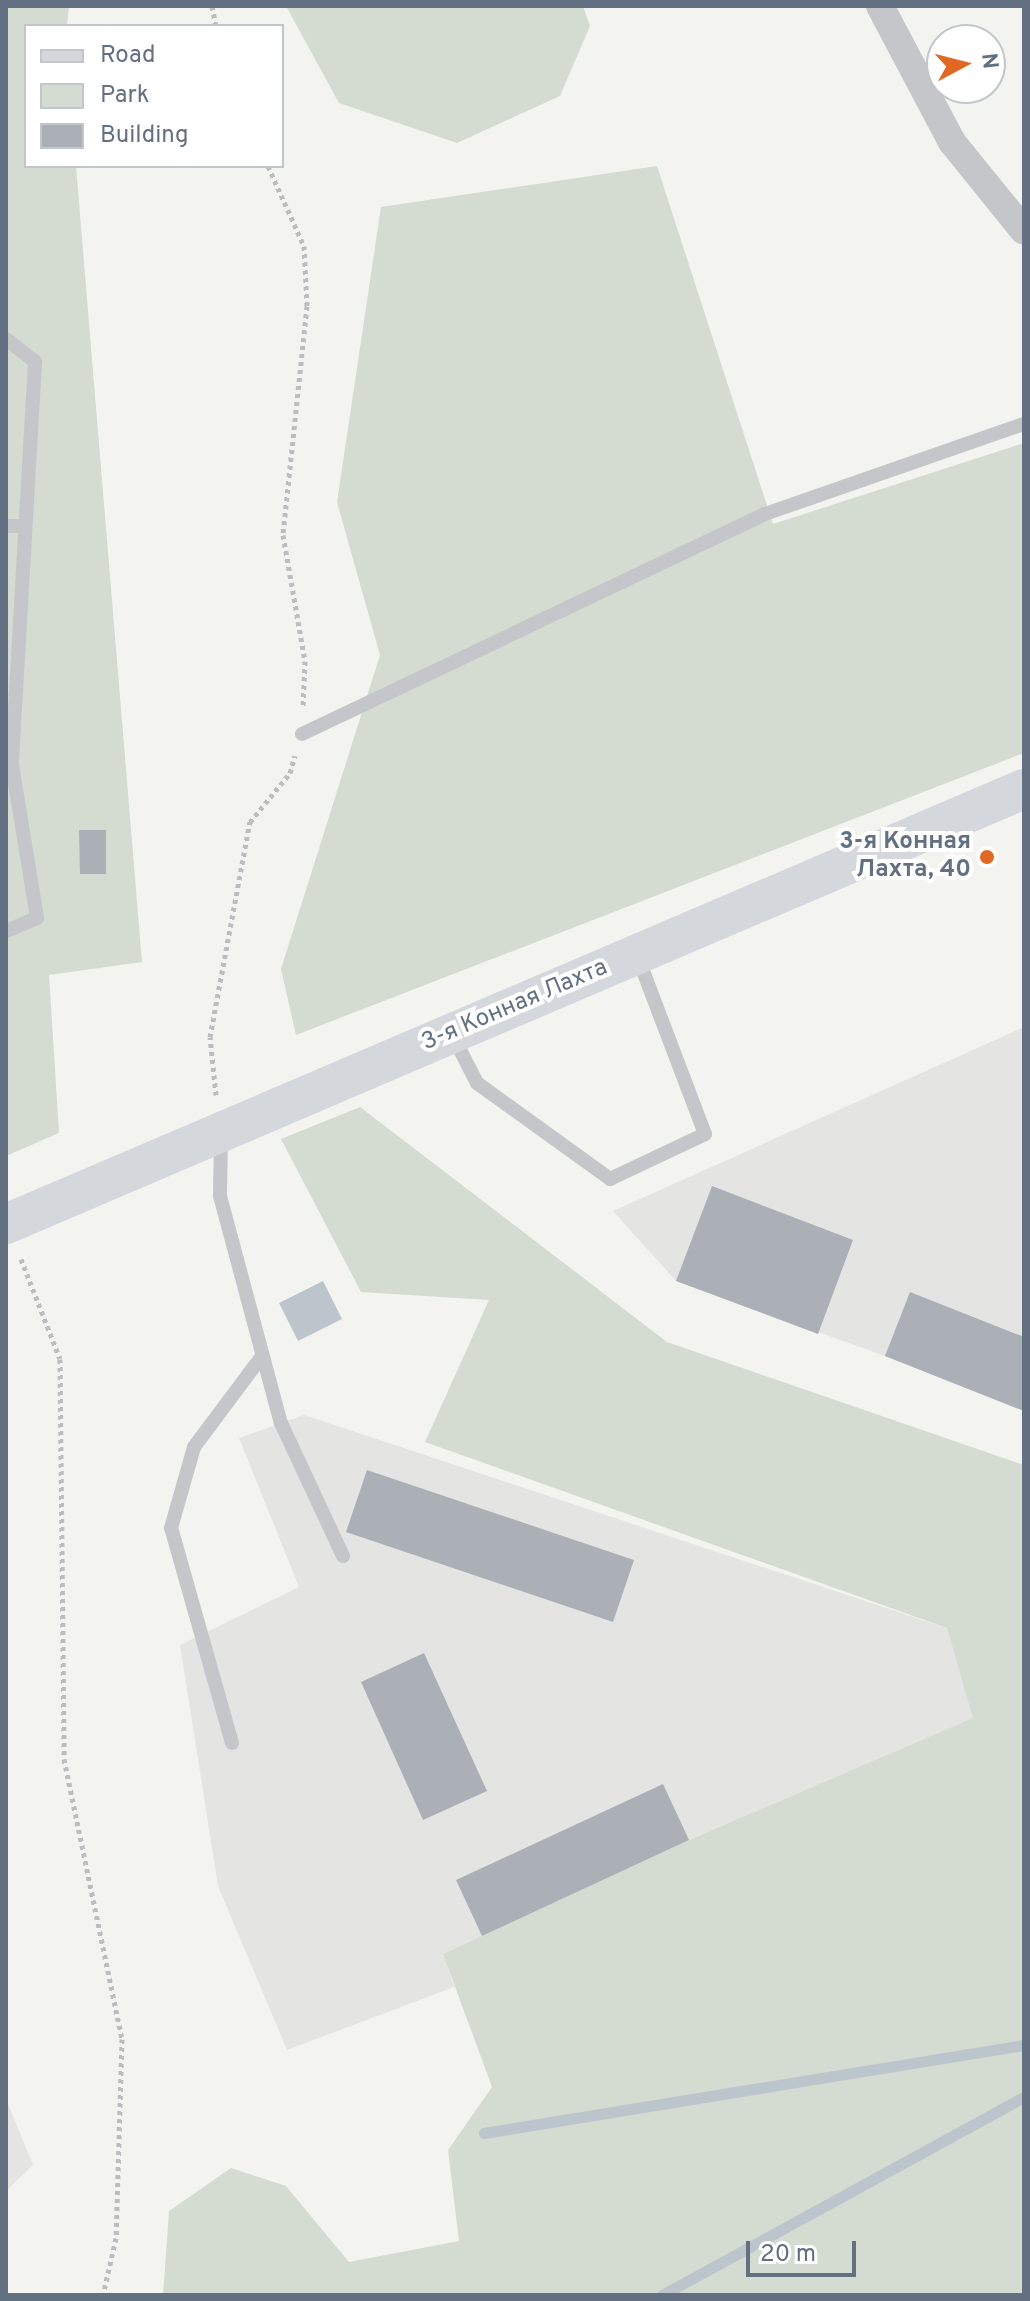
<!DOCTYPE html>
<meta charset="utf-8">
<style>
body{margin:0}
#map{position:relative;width:1030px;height:2301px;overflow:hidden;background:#f3f4f0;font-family:Overpass,sans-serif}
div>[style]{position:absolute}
.built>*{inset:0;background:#e4e5e3}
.green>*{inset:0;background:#d4dbd1}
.water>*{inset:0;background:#bcc5cc}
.stream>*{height:11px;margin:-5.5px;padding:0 5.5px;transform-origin:5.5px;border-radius:5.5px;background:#bcc5cc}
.building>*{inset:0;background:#aab0b6}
.path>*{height:5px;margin-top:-2.5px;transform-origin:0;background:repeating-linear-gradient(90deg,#bbbdbf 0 4px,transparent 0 8px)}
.service>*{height:14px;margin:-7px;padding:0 7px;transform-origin:7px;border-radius:7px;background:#c4c6ca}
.minor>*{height:28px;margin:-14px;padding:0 14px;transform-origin:14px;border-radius:14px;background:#c4c6ca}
.secondary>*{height:40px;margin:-20px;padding:0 20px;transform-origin:20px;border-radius:20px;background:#d4d7dc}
.dots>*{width:22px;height:22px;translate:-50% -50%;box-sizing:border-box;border:4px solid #fff;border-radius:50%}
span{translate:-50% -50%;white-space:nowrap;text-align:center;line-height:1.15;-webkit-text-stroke:8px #fff;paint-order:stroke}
.poi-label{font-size:24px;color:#637081;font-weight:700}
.right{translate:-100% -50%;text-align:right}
.street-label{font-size:24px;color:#637081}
.frame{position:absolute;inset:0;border:8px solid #637081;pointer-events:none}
.legend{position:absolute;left:24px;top:24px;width:260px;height:144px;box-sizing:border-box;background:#fff;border:2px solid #c1c6cd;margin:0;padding:10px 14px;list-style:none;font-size:24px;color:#637081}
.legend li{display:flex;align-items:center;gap:16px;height:40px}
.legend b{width:40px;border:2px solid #c1c6cd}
.north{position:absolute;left:926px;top:24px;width:80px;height:80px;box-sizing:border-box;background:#fff;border:2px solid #c1c6cd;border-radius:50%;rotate:83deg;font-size:22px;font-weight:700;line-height:32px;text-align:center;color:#637081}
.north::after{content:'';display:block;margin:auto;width:28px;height:36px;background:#e26722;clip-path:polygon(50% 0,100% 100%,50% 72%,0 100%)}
.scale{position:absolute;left:746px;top:2241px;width:110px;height:36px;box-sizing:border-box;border:4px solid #637081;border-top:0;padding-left:10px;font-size:24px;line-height:28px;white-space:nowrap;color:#637081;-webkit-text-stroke:6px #fff;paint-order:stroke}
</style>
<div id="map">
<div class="built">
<div style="clip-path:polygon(1024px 1027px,1024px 1411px,885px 1356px,676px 1281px,613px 1211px)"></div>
<div style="clip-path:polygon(304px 1415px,947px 1628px,974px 1718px,689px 1840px,444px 1954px,454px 1987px,287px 2050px,218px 1886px,180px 1645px,299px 1587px,239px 1438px)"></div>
<div style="clip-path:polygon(6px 2099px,33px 2165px,6px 2191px)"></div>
</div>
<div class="green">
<div style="clip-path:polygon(6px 6px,69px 6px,67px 26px,26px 26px,26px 166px,76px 166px,142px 962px,49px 975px,59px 1133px,6px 1156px)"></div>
<div style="clip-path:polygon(286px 6px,583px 6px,590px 26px,560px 96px,457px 143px,339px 103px)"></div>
<div style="clip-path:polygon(657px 166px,773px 524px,1024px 443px,1024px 753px,296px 1035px,281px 969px,380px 655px,337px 502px,381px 207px)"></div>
<div style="clip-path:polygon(360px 1107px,667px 1342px,1024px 1465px,1024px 2295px,163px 2295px,169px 2211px,231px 2168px,286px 2186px,349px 2262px,459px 2241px,448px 2150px,492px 2087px,443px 1954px,689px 1840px,973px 1718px,947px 1628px,425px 1442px,489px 1300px,361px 1292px,281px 1139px)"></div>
</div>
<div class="water">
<div style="clip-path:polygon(323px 1281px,342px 1319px,298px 1341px,279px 1303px)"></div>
</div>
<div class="stream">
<div style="left:484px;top:2133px;width:547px;rotate:-9.26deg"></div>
<div style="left:662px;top:2295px;width:413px;rotate:-28.7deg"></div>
</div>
<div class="building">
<div style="clip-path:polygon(79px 830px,106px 830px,106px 874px,80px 874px)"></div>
<div style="clip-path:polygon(712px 1186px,853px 1240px,818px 1334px,676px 1281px)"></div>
<div style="clip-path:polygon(910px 1292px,1024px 1337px,1024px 1411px,885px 1356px)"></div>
<div style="clip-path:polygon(367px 1470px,634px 1560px,613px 1622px,346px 1532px)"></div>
<div style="clip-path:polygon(424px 1653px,487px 1791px,423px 1820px,361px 1682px)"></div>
<div style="clip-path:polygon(663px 1784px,689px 1840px,482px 1936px,456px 1880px)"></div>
</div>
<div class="path">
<div style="left:212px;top:6px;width:20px;rotate:79deg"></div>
<div style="left:268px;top:166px;width:88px;rotate:65.8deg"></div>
<div style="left:304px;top:246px;width:60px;rotate:87.1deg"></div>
<div style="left:307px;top:306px;width:230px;rotate:96deg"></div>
<div style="left:283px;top:535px;width:128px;rotate:80.1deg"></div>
<div style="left:305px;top:661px;width:46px;rotate:92.5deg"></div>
<div style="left:216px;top:1095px;width:58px;rotate:-95.9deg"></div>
<div style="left:210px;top:1037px;width:219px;rotate:-79.5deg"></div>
<div style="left:250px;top:822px;width:63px;rotate:-50.8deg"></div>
<div style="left:290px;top:773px;width:18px;rotate:-74deg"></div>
<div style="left:21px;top:1259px;width:107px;rotate:68.7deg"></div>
<div style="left:60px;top:1359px;width:400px;rotate:89.4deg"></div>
<div style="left:64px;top:1759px;width:286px;rotate:78.3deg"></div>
<div style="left:122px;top:2039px;width:199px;rotate:91.7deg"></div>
<div style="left:116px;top:2238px;width:58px;rotate:102.8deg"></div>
</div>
<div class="service">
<div style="left:6px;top:339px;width:37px;rotate:38deg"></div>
<div style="left:35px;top:362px;width:404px;rotate:93.3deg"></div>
<div style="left:12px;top:765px;width:155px;rotate:80.7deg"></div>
<div style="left:37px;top:918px;width:34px;rotate:157deg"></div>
<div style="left:6px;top:526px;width:19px"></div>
<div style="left:302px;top:734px;width:513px;rotate:-25.42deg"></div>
<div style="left:765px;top:514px;width:274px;rotate:-19.2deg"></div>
<div style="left:452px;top:1034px;width:55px;rotate:63deg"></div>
<div style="left:477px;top:1083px;width:164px;rotate:35.8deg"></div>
<div style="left:610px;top:1179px;width:105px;rotate:-25.3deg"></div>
<div style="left:705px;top:1134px;width:188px;rotate:-110.8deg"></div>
<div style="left:221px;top:1136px;width:60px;rotate:91deg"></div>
<div style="left:220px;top:1196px;width:235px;rotate:75deg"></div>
<div style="left:281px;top:1423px;width:147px;rotate:65deg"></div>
<div style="left:232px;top:1743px;width:223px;rotate:-105.8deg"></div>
<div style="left:171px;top:1528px;width:84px;rotate:-74.1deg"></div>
<div style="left:194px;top:1447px;width:114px;rotate:-53.2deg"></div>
</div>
<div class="minor">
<div style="left:880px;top:6px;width:154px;rotate:62.1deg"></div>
<div style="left:952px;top:142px;width:114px;rotate:51deg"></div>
</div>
<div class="secondary">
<div style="left:6px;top:1224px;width:1107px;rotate:-23.14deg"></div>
</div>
<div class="dots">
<div style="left:987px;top:857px;background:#e26722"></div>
</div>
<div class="poi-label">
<span class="right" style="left:971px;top:857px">3-я Конная<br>Лахта, 40</span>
</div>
<div class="street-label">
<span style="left:515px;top:1006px;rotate:-23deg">3-я Конная Лахта</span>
</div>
<div class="frame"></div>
<ul class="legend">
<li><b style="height:10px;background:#d4d7dc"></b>Road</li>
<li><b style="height:22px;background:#d4dbd1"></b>Park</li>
<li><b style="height:22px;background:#aab0b6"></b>Building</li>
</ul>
<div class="north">N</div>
<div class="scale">20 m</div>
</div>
